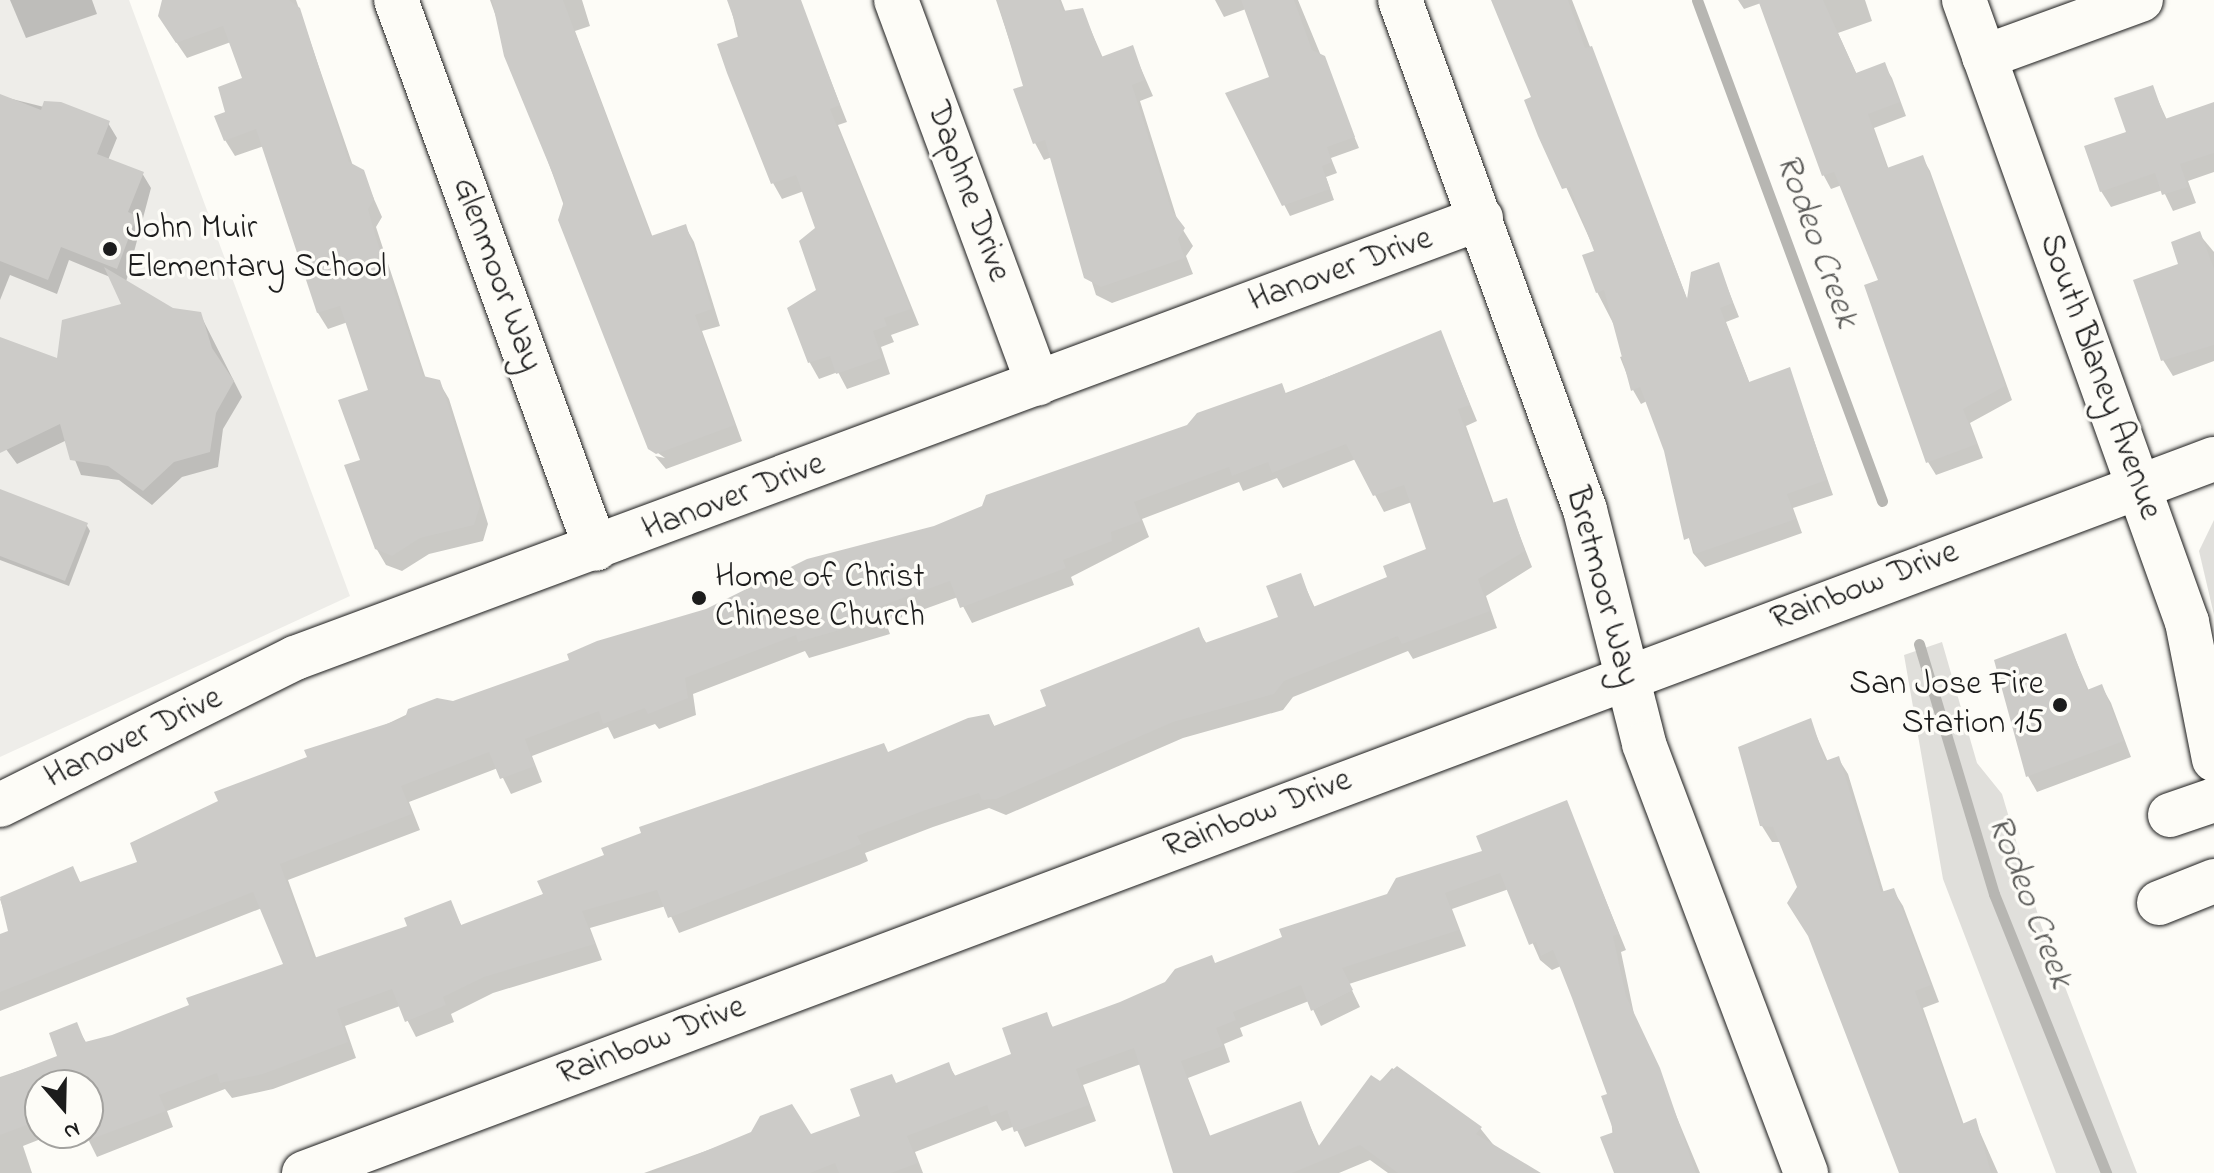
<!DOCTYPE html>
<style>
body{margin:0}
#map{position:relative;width:2214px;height:1173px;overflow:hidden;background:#fdfcf7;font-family:"Indie Flower",sans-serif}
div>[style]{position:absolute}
.built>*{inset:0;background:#eeede9}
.green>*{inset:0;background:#e0dfdb}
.shadow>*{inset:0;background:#0003}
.stream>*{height:11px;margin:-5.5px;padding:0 5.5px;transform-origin:5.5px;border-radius:5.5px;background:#b7b6b2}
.building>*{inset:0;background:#cccbc8}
.roads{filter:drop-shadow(0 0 2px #1c1c1c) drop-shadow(0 0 2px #1c1c1c)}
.minor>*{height:44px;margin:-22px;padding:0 22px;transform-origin:22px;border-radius:22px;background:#fdfcf7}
.dots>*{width:22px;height:22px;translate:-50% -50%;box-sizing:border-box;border:4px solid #fdfcf7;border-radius:50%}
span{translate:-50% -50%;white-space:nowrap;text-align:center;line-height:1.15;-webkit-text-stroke:7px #fdfcf7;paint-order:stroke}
.street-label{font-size:34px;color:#1c1c1c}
.poi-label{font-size:34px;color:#1c1c1c}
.left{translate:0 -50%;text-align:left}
.right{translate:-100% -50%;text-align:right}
.water-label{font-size:36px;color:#5a5a58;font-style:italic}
.north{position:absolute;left:24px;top:1069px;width:80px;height:80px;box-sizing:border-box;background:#fdfcf7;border:2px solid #a3a29f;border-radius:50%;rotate:160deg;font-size:22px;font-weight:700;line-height:32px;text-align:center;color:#1c1c1c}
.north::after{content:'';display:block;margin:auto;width:28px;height:36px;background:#1c1c1c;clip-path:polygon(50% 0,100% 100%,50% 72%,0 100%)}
</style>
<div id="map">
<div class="built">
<div style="clip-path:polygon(0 0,129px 0,350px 596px,0 757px)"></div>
</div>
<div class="green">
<div style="clip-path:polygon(2214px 520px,2214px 615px,2199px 551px)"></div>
<div style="clip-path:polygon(1942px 642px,1977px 763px,2002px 794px,2041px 925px,2137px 1173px,2056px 1173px,1943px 879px,1904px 655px)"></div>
</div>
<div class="shadow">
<div style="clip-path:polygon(10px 0,92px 0,97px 14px,26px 38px)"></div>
<div style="clip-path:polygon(168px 0,296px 0,353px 166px,362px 172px,382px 217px,376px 227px,426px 379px,439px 382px,449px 399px,488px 524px,483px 541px,429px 554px,402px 571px,386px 565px,376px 548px,362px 461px,370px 391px,348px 322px,328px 329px,318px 313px,264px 146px,235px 156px,225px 140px,227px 113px,245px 79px,231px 42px,187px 58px,170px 33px)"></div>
<div style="clip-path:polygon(490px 0,582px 0,590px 26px,575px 31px,653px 238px,685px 226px,694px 242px,720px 326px,702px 331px,742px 441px,666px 469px,655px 456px,665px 458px,651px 448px)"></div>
<div style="clip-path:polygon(729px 0,799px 0,847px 122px,838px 125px,919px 325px,891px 335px,894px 342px,881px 347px,890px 374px,847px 389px,838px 372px,819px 379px,810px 363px,790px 309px,819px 291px,817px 229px,804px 191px,782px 199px,773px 183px)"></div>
<div style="clip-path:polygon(996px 0,1061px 0,1066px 13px,1082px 10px,1103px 58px,1132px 48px,1153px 96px,1140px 101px,1178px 222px,1193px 246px,1186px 256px,1193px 274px,1112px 303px,1096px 295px,1052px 157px,1044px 160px,1035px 143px,1015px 90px,1025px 87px)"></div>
<div style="clip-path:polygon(1215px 0,1298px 0,1359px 148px,1331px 158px,1337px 173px,1326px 177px,1334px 200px,1290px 216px,1227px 94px,1271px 78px,1246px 9px,1224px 17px)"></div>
<div style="clip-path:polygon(1492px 0,1572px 0,1688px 301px,1718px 264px,1739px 317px,1726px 322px,1750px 384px,1789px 369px,1833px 495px,1793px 508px,1802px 533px,1705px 567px,1693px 553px,1666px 451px,1647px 401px,1641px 404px,1633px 390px,1620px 357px,1629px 354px,1597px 292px,1596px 253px,1527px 101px,1534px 98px)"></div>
<div style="clip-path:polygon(1738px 0,1865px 0,1872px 21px,1838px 33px,1857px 75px,1884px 65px,1892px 78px,1906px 116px,1874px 128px,1889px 170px,1922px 157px,1930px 171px,2012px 400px,1970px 423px,1983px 458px,1936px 475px,1928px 462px,1881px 281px,1842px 185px,1831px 189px,1824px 176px,1761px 3px,1744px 9px)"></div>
<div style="clip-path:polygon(2152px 87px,2167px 120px,2214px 104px,2214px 172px,2188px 181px,2196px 203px,2173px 211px,2163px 190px,2111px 207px,2101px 191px)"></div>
<div style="clip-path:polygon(0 96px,108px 123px,117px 138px,108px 160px,142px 173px,151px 188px,126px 282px,173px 310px,200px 314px,242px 397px,223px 429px,218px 467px,182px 477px,152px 505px,119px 480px,81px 475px,67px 440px,17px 464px,0 441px,0 339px,58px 361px,124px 305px,110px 277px,69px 260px,57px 294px,10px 275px,0 300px)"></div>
<div style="clip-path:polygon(2199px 234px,2214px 252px,2214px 361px,2173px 376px,2163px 360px,2181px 265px)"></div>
<div style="clip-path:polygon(evenodd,1441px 333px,1477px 421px,1466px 426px,1494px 504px,1506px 500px,1532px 567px,1486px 596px,1497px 628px,1413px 659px,1408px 651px,1293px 697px,1283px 710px,1183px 738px,1006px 815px,989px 808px,933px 827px,865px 853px,868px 861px,859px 865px,679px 933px,666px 906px,590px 928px,602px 960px,493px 993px,451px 1014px,454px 1022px,416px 1037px,400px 1006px,345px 1026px,356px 1058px,273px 1089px,232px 1098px,225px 1089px,167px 1111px,173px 1127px,97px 1157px,85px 1133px,88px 1085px,40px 1085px,40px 1133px,56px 1133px,23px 1146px,32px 1173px,0 1173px,0 1077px,60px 1057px,76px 1025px,87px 1044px,113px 1037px,286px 966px,262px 908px,0 1011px,0 937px,11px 932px,0 899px,73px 869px,81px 884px,140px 863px,341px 746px,437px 700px,453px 704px,935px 528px,1441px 333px,1356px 459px,1384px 512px,1412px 502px,1429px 551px,1390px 578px,1315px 608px,1300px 575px,1280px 618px,1207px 644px,1198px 630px,1048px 707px,995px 727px,988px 716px,462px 927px,450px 902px,410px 927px,317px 960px,288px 880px,420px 830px,409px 802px,498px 768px,511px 794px,542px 782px,532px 756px,608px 727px,614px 739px,655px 724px,659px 729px,696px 715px,693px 694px,805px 651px,809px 658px,890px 634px,886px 623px,958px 597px,972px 623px,1074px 585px,1071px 577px,1149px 537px,1142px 519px,1239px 482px,1243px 491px,1277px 478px,1283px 488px,1356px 459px)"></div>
<div style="clip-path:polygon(0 490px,86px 524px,90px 531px,69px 586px,0 560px)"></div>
<div style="clip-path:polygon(2065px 635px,2089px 691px,2102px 687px,2111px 703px,2131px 757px,2037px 792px,2028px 776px)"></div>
<div style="clip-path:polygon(1810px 721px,1828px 762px,1838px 758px,1848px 774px,1884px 893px,1893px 890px,1903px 906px,1939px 1002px,1923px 1008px,1964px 1125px,1975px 1121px,1998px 1173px,1905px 1173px,1781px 842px,1772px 842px,1762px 826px)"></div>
<div style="clip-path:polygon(1566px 803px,1626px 950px,1621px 952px,1634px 1014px,1700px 1173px,1616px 1173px,1609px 1095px,1561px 966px,1552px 970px,1540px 960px,1509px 889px,1452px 909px,1466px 946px,1349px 984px,1360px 1007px,1321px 1026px,1309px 1001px,1240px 1028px,1243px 1036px,1224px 1044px,1230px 1062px,1188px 1078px,1211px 1138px,1300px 1104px,1320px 1148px,1392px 1068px,1480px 1128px,1516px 1173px,1388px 1173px,1370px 1160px,1339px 1173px,1176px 1173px,1141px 1064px,1083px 1085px,1096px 1121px,1025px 1147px,1015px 1126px,1002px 1131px,996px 1121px,915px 1152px,923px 1173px,644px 1173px,753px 1134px,810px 1137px,863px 1117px,896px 1085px,948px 1064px,956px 1077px,1014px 1055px,1046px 1015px,1054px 1029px,1389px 896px,1485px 852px)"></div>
</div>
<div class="stream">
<div style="left:1697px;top:0;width:534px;rotate:69.73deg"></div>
<div style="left:1919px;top:644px;width:261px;rotate:73.3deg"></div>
<div style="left:1994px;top:894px;width:301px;rotate:68.1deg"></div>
</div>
<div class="building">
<div style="clip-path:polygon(162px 0,289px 0,300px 8px,349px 162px,364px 170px,374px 199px,368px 209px,376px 238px,423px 376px,440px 380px,449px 407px,480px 506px,474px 525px,420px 538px,392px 556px,375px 549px,344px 465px,360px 460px,338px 400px,368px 390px,340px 306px,317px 313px,256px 129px,224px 141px,214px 116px,225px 112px,218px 87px,242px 78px,223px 26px,176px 43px,158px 16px)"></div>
<div style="clip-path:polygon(492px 0,563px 0,651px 236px,686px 224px,712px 309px,695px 315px,735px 425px,656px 454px,648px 449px,558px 220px,564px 201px,504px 56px)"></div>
<div style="clip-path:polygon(727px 0,801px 0,840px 105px,830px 109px,911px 309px,884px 318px,887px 326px,873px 331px,882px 358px,836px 374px,830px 356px,808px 363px,787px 308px,816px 290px,799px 241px,815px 228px,796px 175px,771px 184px,727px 73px,717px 44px,740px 36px)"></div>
<div style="clip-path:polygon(997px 0,1059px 0,1063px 11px,1083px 8px,1101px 57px,1133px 45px,1145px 80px,1132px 85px,1172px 211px,1185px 228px,1178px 239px,1185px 258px,1101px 287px,1084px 278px,1045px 140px,1033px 144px,1013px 89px,1023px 86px)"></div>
<div style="clip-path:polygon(1241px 0,1294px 0,1312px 50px,1325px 56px,1355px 137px,1327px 147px,1332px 162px,1322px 166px,1330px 189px,1282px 206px,1225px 93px,1269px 77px)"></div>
<div style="clip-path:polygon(1491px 0,1568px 0,1585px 48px,1592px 46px,1687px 299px,1691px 272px,1719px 262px,1733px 303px,1720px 308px,1749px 382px,1790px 367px,1827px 480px,1787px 494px,1796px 519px,1695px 554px,1689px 538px,1684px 540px,1664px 451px,1640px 387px,1631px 391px,1604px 290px,1596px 293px,1582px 255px,1594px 251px,1570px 187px,1562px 189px,1538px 136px,1524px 100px,1531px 97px)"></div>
<div style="clip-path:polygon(1758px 0,1823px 0,1856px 73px,1885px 62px,1900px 102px,1868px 114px,1887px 168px,1923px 155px,2005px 386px,1963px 409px,1977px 444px,1926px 463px,1864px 285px,1878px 280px,1834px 172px,1822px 176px)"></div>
<div style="clip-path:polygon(2153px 85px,2165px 119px,2214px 102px,2214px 153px,2180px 164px,2188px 187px,2162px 195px,2155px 173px,2100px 192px,2084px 146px,2126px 132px,2114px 98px)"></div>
<div style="clip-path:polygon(0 94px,41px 110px,44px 101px,61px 102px,110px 121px,97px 154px,144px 172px,128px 212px,137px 216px,117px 269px,61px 247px,48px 280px,0 261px)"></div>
<div style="clip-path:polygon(2200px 231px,2214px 269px,2214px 345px,2161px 361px,2133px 280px,2178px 264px,2171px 242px)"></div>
<div style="clip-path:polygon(104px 267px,173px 308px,201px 312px,212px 348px,234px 381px,216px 413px,210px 452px,174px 462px,143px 491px,108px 466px,70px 460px,60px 424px,0 453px,0 337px,57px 358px,62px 320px,121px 304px)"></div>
<div style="clip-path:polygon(evenodd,1441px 330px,1470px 405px,1458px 409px,1492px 503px,1507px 498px,1525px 551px,1478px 579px,1490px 611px,1402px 644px,1398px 636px,1284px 681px,1274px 694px,1173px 722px,996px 799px,982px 800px,979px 793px,923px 811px,857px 836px,861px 844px,850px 849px,668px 918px,657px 890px,582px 911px,595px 944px,484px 977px,443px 997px,446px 1005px,405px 1022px,392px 989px,337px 1009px,348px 1042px,263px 1074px,220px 1083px,217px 1073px,159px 1095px,166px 1111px,86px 1141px,88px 1085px,40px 1085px,40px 1120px,0 1135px,0 1078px,57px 1056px,49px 1033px,77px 1022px,85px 1042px,112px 1035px,189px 1005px,186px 998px,283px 964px,253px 892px,0 992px,0 934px,8px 931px,0 897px,73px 866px,80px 882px,137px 862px,130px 843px,218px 801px,214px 792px,307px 757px,304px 750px,405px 718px,408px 709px,437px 698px,453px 701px,569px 660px,567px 654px,597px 641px,706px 609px,807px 559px,934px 526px,982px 506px,986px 495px,1187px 425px,1197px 413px,1282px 383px,1286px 394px,1441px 330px,1346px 444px,1373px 496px,1404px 485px,1426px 549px,1383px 566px,1387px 577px,1313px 607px,1301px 573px,1266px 586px,1278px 617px,1205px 643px,1199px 627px,1159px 643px,1040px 690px,1046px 706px,994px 726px,989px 714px,968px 718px,888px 752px,884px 743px,639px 827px,641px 833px,601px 848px,604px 855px,537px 881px,543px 894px,461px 925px,451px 900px,404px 918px,407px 926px,314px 958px,280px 864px,412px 814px,401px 786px,489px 752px,500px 779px,535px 766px,525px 739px,599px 711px,603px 724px,645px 708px,648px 714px,688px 698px,685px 678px,796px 635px,798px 642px,882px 618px,878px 607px,950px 581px,960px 608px,1066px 568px,1063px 560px,1112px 541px,1111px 532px,1141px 521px,1134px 502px,1229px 467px,1232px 476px,1268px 462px,1272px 473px,1346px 444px)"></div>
<div style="clip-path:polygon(0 489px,88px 523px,65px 581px,0 556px)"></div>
<div style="clip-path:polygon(2066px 633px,2087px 690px,2102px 684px,2124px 741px,2026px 777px,1994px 660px)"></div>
<div style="clip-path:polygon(1811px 718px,1825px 761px,1839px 756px,1881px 892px,1894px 888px,1931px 985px,1915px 991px,1962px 1124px,1976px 1118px,1991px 1173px,1899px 1173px,1808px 936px,1787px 903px,1797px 887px,1773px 827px,1760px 826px,1738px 747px)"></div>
<div style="clip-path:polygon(1567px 800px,1619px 934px,1613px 936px,1626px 996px,1660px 1068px,1696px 1173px,1614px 1173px,1600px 1137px,1614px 1132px,1601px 1096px,1607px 1094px,1572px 998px,1553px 950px,1541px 956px,1536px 942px,1529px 945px,1500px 873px,1445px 893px,1459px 930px,1342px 968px,1353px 990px,1311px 1011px,1301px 985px,1233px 1012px,1236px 1020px,1216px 1028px,1223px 1046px,1181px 1061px,1209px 1136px,1301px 1101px,1318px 1147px,1371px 1075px,1380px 1081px,1397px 1066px,1482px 1127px,1476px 1134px,1541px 1173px,1398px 1173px,1360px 1145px,1292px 1173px,1173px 1173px,1134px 1048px,1076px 1069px,1089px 1105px,1014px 1132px,1007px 1110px,991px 1116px,987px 1105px,907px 1136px,918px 1163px,891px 1173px,839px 1173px,835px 1163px,810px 1173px,653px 1173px,751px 1132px,760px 1116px,792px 1104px,811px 1134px,860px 1116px,850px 1089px,892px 1074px,896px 1083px,949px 1062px,954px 1076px,1011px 1054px,1002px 1028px,1047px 1012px,1052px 1027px,1120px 1002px,1165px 982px,1175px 969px,1212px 955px,1215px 963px,1282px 937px,1279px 929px,1387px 894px,1396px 878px,1482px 851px,1476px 836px)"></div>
</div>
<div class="roads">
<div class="minor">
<div style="left:396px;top:0;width:584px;rotate:69.98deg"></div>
<div style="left:896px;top:0;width:409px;rotate:69.7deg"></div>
<div style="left:1400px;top:0;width:543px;rotate:70.06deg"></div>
<div style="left:1585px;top:510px;width:241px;rotate:75.8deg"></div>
<div style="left:1644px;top:744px;width:459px;rotate:69.3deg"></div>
<div style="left:1964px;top:0;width:661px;rotate:70.28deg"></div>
<div style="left:2187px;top:622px;width:140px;rotate:78.9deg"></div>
<div style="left:1984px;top:57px;width:167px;rotate:-20deg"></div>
<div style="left:0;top:805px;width:330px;rotate:-26.5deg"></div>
<div style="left:295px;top:658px;width:1265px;rotate:-20.35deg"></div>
<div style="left:2170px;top:815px;width:46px;rotate:-18.8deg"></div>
<div style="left:2159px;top:903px;width:59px;rotate:-21.8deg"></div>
<div style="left:304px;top:1173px;width:2039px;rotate:-20.5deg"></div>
</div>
</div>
<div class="dots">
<div style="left:110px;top:249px;background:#1c1c1c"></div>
<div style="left:699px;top:598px;background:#1c1c1c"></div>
<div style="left:2060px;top:705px;background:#1c1c1c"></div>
</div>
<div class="street-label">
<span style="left:967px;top:192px;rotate:70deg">Daphne Drive</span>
<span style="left:1341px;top:271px;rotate:-20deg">Hanover Drive</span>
<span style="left:496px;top:275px;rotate:70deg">Glenmoor Way</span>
<span style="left:2099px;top:377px;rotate:70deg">South Blaney Avenue</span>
<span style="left:734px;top:498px;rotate:-21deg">Hanover Drive</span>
<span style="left:1601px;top:587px;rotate:75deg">Bretmoor Way</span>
<span style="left:1865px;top:587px;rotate:-21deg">Rainbow Drive</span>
<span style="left:134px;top:739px;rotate:-26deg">Hanover Drive</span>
<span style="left:1258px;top:815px;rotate:-21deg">Rainbow Drive</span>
<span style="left:652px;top:1042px;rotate:-21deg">Rainbow Drive</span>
</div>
<div class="poi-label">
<span class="left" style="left:126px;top:249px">John Muir<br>Elementary School</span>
<span class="left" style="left:715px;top:598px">Home of Christ<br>Chinese Church</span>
<span class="right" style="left:2044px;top:705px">San Jose Fire<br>Station 15</span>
</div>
<div class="water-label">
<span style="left:1816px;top:241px;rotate:70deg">Rodeo Creek</span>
<span style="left:2029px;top:902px;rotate:69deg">Rodeo Creek</span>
</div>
<div class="north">N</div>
</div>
